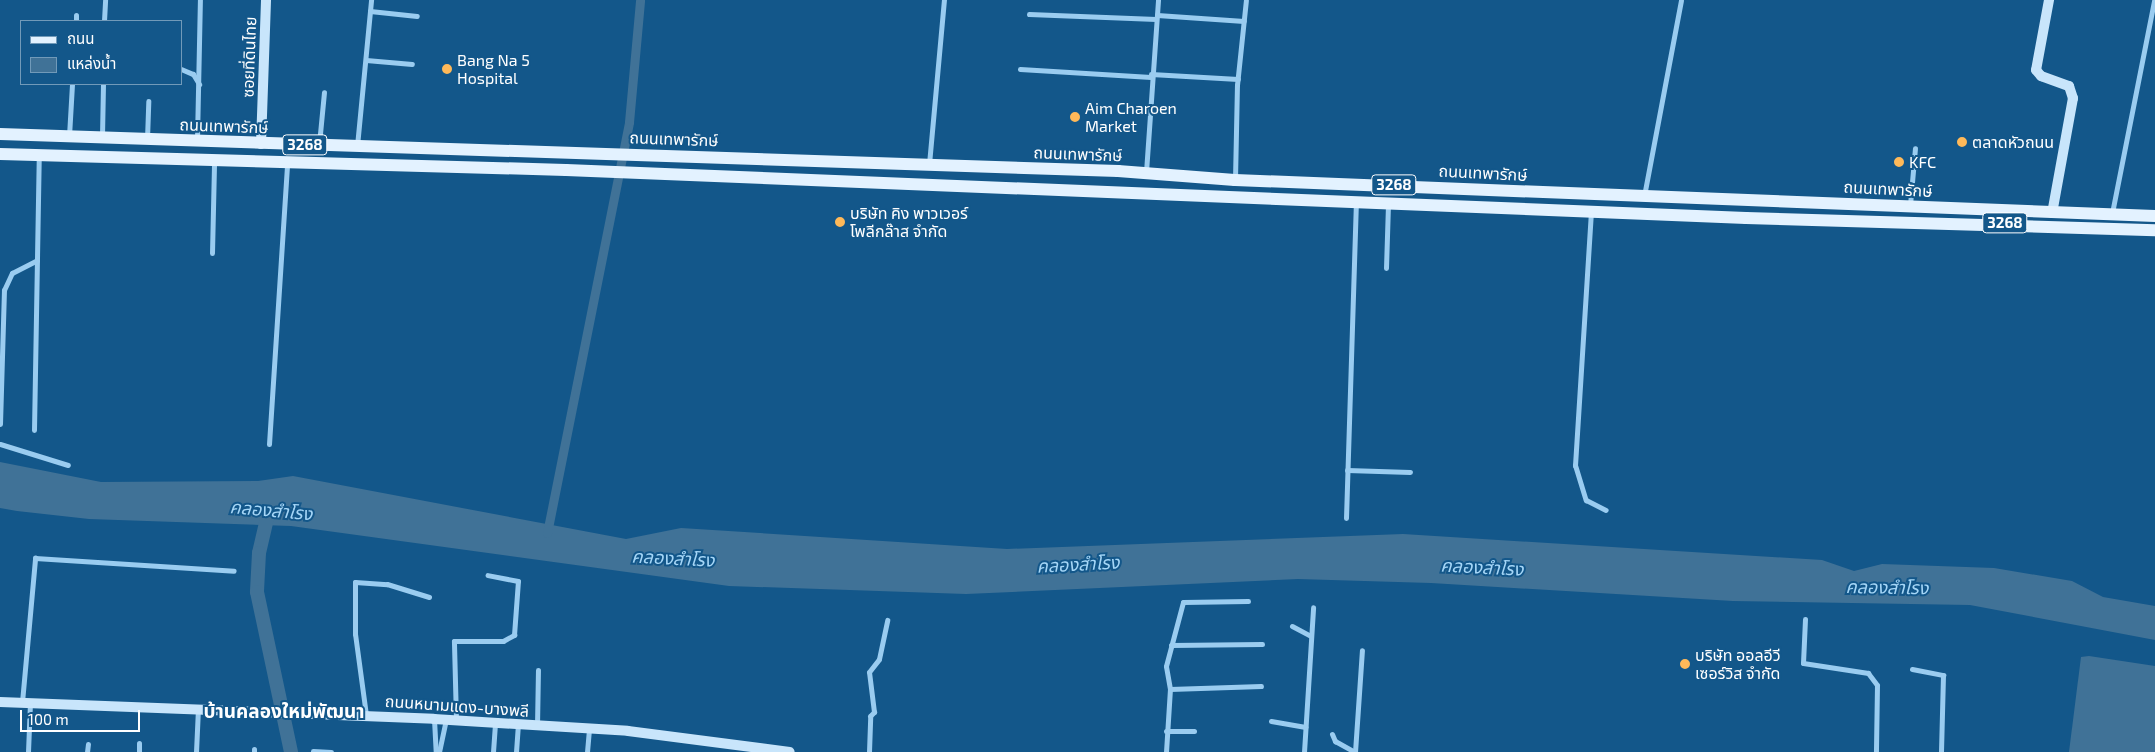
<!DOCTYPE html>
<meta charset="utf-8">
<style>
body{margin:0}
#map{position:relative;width:2155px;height:752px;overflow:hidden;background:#13578a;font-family:"Exo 2","Noto Sans Thai",sans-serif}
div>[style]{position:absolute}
.water>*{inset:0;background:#407297}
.canal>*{height:9px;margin:-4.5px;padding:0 4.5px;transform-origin:4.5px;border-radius:4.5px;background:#407297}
.river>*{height:14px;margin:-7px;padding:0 7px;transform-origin:7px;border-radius:7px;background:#407297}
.street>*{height:5px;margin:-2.5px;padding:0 2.5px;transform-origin:2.5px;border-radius:2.5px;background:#9accf0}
.secondary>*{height:10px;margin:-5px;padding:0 5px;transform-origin:5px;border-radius:5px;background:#c8e5fb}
.primary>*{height:12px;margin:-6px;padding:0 6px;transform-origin:6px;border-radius:6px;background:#e3f2ff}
.dots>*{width:14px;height:14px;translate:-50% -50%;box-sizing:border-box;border:2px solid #13578a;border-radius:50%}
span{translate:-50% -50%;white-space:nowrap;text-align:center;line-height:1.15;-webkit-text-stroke:4px #13578a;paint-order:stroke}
.shield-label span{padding:1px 4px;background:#13578a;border:1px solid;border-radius:4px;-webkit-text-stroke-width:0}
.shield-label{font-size:15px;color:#fff;font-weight:700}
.street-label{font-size:16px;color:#fff}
.poi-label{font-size:16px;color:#fff}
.left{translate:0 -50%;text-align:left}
.water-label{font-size:18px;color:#a5d6f7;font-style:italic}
.quarter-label{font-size:19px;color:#fff;font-weight:700}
.legend{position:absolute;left:20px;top:20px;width:162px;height:65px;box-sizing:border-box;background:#13578a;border:1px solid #719ab9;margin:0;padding:6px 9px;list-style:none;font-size:15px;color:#fff}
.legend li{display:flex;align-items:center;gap:10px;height:25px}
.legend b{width:25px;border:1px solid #719ab9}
.scale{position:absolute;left:20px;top:710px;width:120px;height:22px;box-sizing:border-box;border:2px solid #fff;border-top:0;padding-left:6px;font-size:15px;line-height:18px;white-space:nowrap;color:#fff;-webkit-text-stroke:4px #13578a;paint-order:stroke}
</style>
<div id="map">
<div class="water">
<div style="clip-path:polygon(0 462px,101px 482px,258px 481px,293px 476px,626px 539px,681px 528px,1007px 549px,1403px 534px,1822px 560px,1854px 571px,1882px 564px,1994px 568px,2072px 581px,2103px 597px,2155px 606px,2155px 640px,1970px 605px,1733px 601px,1431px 583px,1298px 579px,966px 594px,729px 586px,291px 526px,89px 519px,17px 511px,0 508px)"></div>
<div style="clip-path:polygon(2089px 656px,2155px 666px,2155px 752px,2069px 752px,2081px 657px)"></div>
</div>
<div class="canal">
<div style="left:547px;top:533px;width:419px;rotate:-78.7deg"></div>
<div style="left:629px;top:122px;width:122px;rotate:-84.8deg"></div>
</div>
<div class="river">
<div style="left:269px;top:510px;width:44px;rotate:103.1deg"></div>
<div style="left:259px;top:553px;width:39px;rotate:93deg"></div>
<div style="left:257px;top:592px;width:164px;rotate:78deg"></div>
</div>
<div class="street">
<div style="left:370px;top:11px;width:47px;rotate:6.1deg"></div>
<div style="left:1029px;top:14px;width:127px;rotate:2.3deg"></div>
<div style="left:1157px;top:15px;width:87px;rotate:3.9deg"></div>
<div style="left:76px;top:21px;width:6px;rotate:-90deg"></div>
<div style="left:104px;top:21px;width:21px;rotate:-87deg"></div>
<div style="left:366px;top:60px;width:46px;rotate:5deg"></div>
<div style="left:181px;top:69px;width:13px;rotate:23deg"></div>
<div style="left:193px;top:74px;width:12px;rotate:59deg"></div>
<div style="left:1020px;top:69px;width:131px;rotate:3.5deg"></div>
<div style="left:1151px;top:74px;width:87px;rotate:3.3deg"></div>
<div style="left:69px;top:136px;width:52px;rotate:-86.7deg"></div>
<div style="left:102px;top:136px;width:52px;rotate:-88.9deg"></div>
<div style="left:147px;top:139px;width:38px;rotate:-88deg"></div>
<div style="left:197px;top:139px;width:139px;rotate:-88.8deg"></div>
<div style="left:319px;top:144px;width:52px;rotate:-84.5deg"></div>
<div style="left:357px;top:146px;width:147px;rotate:-84.5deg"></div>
<div style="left:929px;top:164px;width:165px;rotate:-84.8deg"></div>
<div style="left:1146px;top:172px;width:172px;rotate:-86deg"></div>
<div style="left:1235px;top:179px;width:94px;rotate:-88.8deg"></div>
<div style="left:1237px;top:85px;width:85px;rotate:-84deg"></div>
<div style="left:1644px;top:196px;width:199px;rotate:-79.3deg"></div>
<div style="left:1910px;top:205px;width:57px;rotate:-85deg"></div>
<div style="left:1591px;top:211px;width:255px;rotate:93.6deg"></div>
<div style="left:1575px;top:465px;width:37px;rotate:73deg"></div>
<div style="left:1586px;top:500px;width:22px;rotate:27deg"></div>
<div style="left:2112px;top:213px;width:217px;rotate:-78.8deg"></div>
<div style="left:212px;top:253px;width:91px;rotate:-88.7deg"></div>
<div style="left:1386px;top:268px;width:65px;rotate:-88.2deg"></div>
<div style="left:0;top:424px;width:134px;rotate:-88.3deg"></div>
<div style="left:4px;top:290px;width:19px;rotate:-65deg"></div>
<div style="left:12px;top:273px;width:28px;rotate:-27deg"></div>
<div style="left:34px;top:430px;width:274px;rotate:-89deg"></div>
<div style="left:0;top:444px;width:71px;rotate:17.2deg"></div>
<div style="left:269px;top:444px;width:281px;rotate:-86.3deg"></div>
<div style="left:1347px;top:470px;width:63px;rotate:1.8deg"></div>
<div style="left:1346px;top:518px;width:315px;rotate:-88.2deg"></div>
<div style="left:1805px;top:619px;width:44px;rotate:92.6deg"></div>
<div style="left:1803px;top:663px;width:66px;rotate:8.7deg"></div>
<div style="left:1868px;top:673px;width:15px;rotate:53deg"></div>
<div style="left:1877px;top:685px;width:67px;rotate:90.9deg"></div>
<div style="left:1292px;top:626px;width:21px;rotate:28deg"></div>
<div style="left:1171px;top:645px;width:91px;rotate:-0.6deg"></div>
<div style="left:1912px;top:669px;width:32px;rotate:11deg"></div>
<div style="left:1943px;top:675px;width:77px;rotate:91.5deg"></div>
<div style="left:1170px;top:689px;width:23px;rotate:-100deg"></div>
<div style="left:1166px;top:666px;width:66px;rotate:-75.1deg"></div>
<div style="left:1183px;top:602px;width:65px;rotate:-0.9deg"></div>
<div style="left:22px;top:702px;width:145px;rotate:-84.8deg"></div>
<div style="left:35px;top:558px;width:199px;rotate:3.7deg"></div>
<div style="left:366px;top:715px;width:82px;rotate:-97.7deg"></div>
<div style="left:355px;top:634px;width:52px;rotate:-90deg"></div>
<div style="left:355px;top:582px;width:32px;rotate:4deg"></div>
<div style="left:387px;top:584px;width:44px;rotate:17.2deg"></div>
<div style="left:434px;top:719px;width:33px;rotate:87deg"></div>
<div style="left:456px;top:720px;width:79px;rotate:-91.5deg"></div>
<div style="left:454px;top:641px;width:49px"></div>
<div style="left:503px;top:641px;width:13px;rotate:-29deg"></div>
<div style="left:514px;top:635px;width:54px;rotate:-85.8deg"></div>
<div style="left:518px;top:581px;width:31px;rotate:-169deg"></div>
<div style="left:1271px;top:721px;width:35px;rotate:10deg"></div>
<div style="left:537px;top:726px;width:56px;rotate:-89deg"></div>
<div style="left:1166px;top:731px;width:28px"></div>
<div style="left:1332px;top:734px;width:8px;rotate:67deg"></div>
<div style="left:1335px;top:741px;width:23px;rotate:29deg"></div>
<div style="left:313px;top:751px;width:18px;rotate:3deg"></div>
<div style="left:28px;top:752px;width:49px;rotate:-87.7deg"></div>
<div style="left:87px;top:752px;width:8px;rotate:-83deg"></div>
<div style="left:139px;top:752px;width:9px;rotate:-90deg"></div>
<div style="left:196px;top:752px;width:44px;rotate:-87.4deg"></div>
<div style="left:254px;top:752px;width:3px;rotate:-90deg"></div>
<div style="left:439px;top:752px;width:33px;rotate:-78deg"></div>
<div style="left:493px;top:752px;width:27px;rotate:-86deg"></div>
<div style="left:516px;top:752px;width:26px;rotate:-86deg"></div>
<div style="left:587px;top:752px;width:23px;rotate:-85deg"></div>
<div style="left:869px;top:752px;width:36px;rotate:-88deg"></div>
<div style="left:870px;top:716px;width:6px;rotate:-45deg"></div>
<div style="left:874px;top:712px;width:40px;rotate:-97.1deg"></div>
<div style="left:869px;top:672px;width:16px;rotate:-52deg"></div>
<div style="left:879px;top:659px;width:40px;rotate:-78deg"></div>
<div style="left:1166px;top:752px;width:63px;rotate:-86.4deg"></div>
<div style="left:1170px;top:689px;width:91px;rotate:-1.9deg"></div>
<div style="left:1304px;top:752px;width:145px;rotate:-86.4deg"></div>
<div style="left:1355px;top:752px;width:102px;rotate:-86.1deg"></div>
</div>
<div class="secondary">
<div style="left:2049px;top:0;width:71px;rotate:100.5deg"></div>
<div style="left:2036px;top:70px;width:8px;rotate:50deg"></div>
<div style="left:2041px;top:76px;width:30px;rotate:20deg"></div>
<div style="left:2069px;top:86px;width:13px;rotate:72deg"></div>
<div style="left:2073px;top:98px;width:117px;rotate:100.3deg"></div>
<div style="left:261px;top:144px;width:144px;rotate:-88deg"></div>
<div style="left:0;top:702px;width:434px;rotate:2.2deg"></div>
<div style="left:434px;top:719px;width:194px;rotate:3.5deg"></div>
<div style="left:628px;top:731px;width:163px;rotate:7.4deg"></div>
</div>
<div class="primary">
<div style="left:0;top:134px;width:1119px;rotate:1.9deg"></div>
<div style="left:1118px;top:171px;width:117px;rotate:4.4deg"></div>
<div style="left:1235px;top:180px;width:921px;rotate:2.24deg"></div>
<div style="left:0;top:154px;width:566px;rotate:1.62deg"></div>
<div style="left:566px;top:170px;width:1181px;rotate:2.33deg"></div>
<div style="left:1746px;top:218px;width:409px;rotate:1.7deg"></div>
</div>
<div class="dots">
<div style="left:447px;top:69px;background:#ffb959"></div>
<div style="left:1075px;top:117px;background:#ffb959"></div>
<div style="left:1962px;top:142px;background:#ffb959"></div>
<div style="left:1899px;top:162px;background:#ffb959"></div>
<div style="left:840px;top:222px;background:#ffb959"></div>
<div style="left:1685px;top:664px;background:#ffb959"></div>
</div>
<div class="shield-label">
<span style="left:305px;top:145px">3268</span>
<span style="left:1394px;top:185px">3268</span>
<span style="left:2005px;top:223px">3268</span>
</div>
<div class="street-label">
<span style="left:249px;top:57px;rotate:-88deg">ซอยที่ดินไทย</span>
<span style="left:224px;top:126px;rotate:2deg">ถนนเทพารักษ์</span>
<span style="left:674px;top:139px;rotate:2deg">ถนนเทพารักษ์</span>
<span style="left:1078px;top:154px;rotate:2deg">ถนนเทพารักษ์</span>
<span style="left:1483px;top:173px;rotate:3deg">ถนนเทพารักษ์</span>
<span style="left:1888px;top:189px;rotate:3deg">ถนนเทพารักษ์</span>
<span style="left:457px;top:706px;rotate:4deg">ถนนหนามแดง-บางพลี</span>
</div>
<div class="poi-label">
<span class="left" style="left:457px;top:69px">Bang Na 5<br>Hospital</span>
<span class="left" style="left:1085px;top:117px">Aim Charoen<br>Market</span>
<span class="left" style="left:1972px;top:142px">ตลาดหัวถนน</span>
<span class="left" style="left:1909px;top:162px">KFC</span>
<span class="left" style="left:850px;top:222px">บริษัท คิง พาวเวอร์<br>โพลีกล๊าส จำกัด</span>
<span class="left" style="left:1695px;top:664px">บริษัท ออลอีวี<br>เซอร์วิส จำกัด</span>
</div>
<div class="water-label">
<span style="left:271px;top:510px;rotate:5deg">คลองสำโรง</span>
<span style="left:673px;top:558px;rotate:3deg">คลองสำโรง</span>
<span style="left:1078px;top:564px;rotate:-3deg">คลองสำโรง</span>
<span style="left:1482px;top:567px;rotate:3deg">คลองสำโรง</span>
<span style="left:1887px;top:587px;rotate:1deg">คลองสำโรง</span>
</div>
<div class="quarter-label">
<span style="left:284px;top:711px">บ้านคลองใหม่พัฒนา</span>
</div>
<ul class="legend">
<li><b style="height:6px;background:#e3f2ff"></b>ถนน</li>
<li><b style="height:14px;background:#407297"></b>แหล่งน้ำ</li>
</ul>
<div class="scale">100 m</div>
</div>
